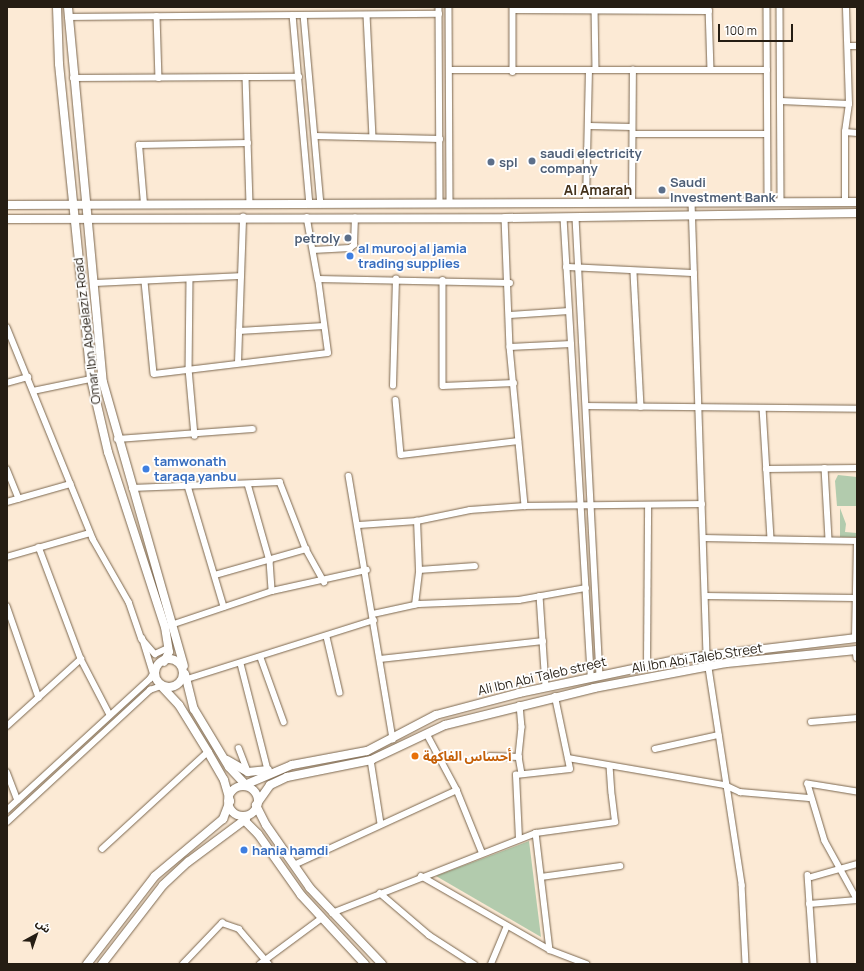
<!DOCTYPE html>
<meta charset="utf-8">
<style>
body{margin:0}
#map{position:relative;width:864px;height:971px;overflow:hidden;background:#fcead5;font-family:Manrope,"Noto Sans Arabic",sans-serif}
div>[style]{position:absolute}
.green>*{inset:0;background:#b2cbad}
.roads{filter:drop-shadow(0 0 1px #7b674f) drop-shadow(0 0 1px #7b674f)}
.street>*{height:5.5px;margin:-2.75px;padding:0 2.75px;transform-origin:2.75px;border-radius:2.75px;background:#fff}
.secondary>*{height:8px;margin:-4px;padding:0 4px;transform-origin:4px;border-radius:4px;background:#fff}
.secondary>.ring{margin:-4px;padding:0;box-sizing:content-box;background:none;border:8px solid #fff;border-radius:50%}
.dots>*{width:11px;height:11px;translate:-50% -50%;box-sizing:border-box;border:2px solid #fff;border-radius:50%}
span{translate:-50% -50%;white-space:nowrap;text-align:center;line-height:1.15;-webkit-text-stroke:3.5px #fff;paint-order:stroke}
.service-label{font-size:13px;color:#4e5e75;font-weight:700}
.left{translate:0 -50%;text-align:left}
.right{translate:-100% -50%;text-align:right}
.shop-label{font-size:13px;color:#366cbe;font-weight:700}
.street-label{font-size:13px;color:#251d13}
.food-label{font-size:13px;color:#c56008;font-weight:700}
.neighbourhood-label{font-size:14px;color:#44321c;font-weight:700}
.frame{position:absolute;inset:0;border:8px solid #251d13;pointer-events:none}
.north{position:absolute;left:16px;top:915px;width:40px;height:40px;-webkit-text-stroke:3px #fff;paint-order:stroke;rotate:40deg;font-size:11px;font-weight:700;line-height:16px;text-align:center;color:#251d13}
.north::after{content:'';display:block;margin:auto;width:14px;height:18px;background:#251d13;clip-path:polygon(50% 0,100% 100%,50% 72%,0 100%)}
.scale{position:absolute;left:718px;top:24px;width:75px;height:18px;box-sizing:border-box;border:2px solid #251d13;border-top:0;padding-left:5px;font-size:12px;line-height:14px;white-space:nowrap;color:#251d13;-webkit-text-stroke:3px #fff;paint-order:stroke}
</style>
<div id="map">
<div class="green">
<div style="clip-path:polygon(838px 475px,857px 477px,857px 506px,837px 506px,835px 481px)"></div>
<div style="clip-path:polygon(840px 508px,846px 524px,845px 532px,857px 533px,857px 537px,840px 537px)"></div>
<div style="clip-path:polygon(529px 841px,541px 937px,436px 876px)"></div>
</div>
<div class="roads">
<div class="street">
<div style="left:439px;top:7px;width:196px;rotate:89.7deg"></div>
<div style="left:449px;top:7px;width:196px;rotate:89.7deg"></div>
<div style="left:513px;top:7px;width:65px;rotate:90deg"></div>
<div style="left:595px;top:7px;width:63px;rotate:89.1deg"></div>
<div style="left:709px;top:7px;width:63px;rotate:88.2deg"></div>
<div style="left:767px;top:7px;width:195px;rotate:89.7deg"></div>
<div style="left:780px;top:7px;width:195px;rotate:89.7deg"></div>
<div style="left:513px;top:10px;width:196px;rotate:0.3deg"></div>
<div style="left:293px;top:15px;width:190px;rotate:84.9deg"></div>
<div style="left:304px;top:15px;width:190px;rotate:84.9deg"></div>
<div style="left:367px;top:15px;width:122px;rotate:87.2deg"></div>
<div style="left:157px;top:16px;width:62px;rotate:88.2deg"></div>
<div style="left:68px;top:17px;width:371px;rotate:-0.5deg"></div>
<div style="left:849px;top:46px;width:8px"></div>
<div style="left:449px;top:70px;width:318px"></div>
<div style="left:246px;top:77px;width:127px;rotate:88.2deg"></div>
<div style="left:73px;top:78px;width:226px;rotate:-0.3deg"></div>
<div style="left:781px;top:101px;width:68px;rotate:2.5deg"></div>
<div style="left:590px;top:126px;width:42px;rotate:1.4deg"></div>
<div style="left:845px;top:132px;width:12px;rotate:5deg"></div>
<div style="left:633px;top:134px;width:134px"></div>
<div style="left:315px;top:136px;width:125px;rotate:1.4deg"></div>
<div style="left:586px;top:202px;width:131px;rotate:-88.7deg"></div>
<div style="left:632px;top:202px;width:132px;rotate:-89.6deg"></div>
<div style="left:692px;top:202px;width:453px;rotate:88.1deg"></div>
<div style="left:707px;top:655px;width:233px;rotate:81.3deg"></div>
<div style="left:742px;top:885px;width:79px;rotate:87.1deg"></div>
<div style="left:845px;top:202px;width:70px;rotate:-90deg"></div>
<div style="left:845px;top:132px;width:28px;rotate:-82deg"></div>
<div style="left:849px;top:104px;width:97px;rotate:-91.8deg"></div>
<div style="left:144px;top:204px;width:59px;rotate:-94.8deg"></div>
<div style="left:139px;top:145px;width:109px;rotate:-1.1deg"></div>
<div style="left:307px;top:217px;width:63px;rotate:79.9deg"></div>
<div style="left:318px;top:279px;width:192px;rotate:1.2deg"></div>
<div style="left:505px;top:218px;width:129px;rotate:87.8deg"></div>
<div style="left:510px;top:347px;width:160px;rotate:84.6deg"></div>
<div style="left:564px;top:218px;width:460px;rotate:86.6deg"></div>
<div style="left:576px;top:218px;width:458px;rotate:87deg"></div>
<div style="left:313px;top:250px;width:37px;rotate:-3deg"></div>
<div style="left:350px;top:248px;width:5px;rotate:-37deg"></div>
<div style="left:354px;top:245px;width:27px;rotate:-88deg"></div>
<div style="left:566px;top:267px;width:128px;rotate:2.7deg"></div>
<div style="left:634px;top:273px;width:134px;rotate:87deg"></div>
<div style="left:190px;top:279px;width:90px;rotate:90.6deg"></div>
<div style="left:189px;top:369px;width:67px;rotate:84.9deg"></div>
<div style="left:443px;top:280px;width:106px;rotate:90deg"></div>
<div style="left:443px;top:386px;width:71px;rotate:-2.4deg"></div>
<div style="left:145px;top:282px;width:92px;rotate:84.4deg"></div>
<div style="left:154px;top:374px;width:175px;rotate:-6.9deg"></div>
<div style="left:328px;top:353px;width:75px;rotate:-97.7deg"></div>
<div style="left:93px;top:283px;width:148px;rotate:-2.7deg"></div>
<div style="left:510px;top:315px;width:59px;rotate:-3.9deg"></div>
<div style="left:7px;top:327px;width:229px;rotate:67.9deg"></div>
<div style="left:93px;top:539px;width:73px;rotate:60.3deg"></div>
<div style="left:129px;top:602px;width:39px;rotate:71deg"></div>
<div style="left:239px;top:331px;width:85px;rotate:-3.4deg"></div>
<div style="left:510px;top:347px;width:61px;rotate:-2.8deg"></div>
<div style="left:238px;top:363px;width:146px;rotate:-88deg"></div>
<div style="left:7px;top:383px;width:22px;rotate:-16deg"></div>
<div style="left:393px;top:386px;width:107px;rotate:-88.4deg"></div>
<div style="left:33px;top:391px;width:59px;rotate:-11.7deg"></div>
<div style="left:396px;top:400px;width:55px;rotate:84.8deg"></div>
<div style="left:401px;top:455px;width:118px;rotate:-6.8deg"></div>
<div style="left:586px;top:406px;width:271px;rotate:0.6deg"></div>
<div style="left:763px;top:408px;width:131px;rotate:86.5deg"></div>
<div style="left:117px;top:439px;width:136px;rotate:-4.2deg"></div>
<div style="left:825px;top:468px;width:71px;rotate:86.8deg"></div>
<div style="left:7px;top:469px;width:32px;rotate:68deg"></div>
<div style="left:766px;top:469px;width:91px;rotate:-0.6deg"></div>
<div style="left:349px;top:476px;width:267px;rotate:80.5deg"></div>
<div style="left:248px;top:484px;width:80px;rotate:74.1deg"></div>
<div style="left:270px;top:561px;width:30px;rotate:86deg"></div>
<div style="left:188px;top:486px;width:126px;rotate:73.4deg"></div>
<div style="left:132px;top:488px;width:148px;rotate:-2.3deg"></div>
<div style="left:280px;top:482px;width:72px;rotate:68.8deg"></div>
<div style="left:306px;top:549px;width:38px;rotate:61deg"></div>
<div style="left:7px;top:502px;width:66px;rotate:-15.9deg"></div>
<div style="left:359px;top:525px;width:58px;rotate:-3.9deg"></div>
<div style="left:417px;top:521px;width:54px;rotate:-11.7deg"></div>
<div style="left:470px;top:510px;width:55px;rotate:-4.2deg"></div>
<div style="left:525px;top:506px;width:177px;rotate:-0.6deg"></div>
<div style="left:703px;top:538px;width:154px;rotate:1.1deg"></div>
<div style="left:39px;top:547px;width:120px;rotate:69.4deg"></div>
<div style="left:81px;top:659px;width:63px;rotate:62.6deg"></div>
<div style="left:7px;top:557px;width:86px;rotate:-16.1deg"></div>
<div style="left:419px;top:570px;width:56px;rotate:-4.1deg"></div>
<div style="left:215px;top:575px;width:95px;rotate:-15.9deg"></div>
<div style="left:540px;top:596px;width:91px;rotate:86.2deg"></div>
<div style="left:705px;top:596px;width:149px;rotate:0.8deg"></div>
<div style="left:415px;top:605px;width:35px;rotate:-83deg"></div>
<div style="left:419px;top:570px;width:49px;rotate:-92.3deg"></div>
<div style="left:7px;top:606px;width:97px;rotate:70.8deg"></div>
<div style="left:373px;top:614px;width:47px;rotate:-12.3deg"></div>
<div style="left:419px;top:604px;width:100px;rotate:-2.3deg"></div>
<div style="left:519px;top:600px;width:68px;rotate:-10.2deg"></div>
<div style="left:174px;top:624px;width:103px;rotate:-18.6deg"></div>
<div style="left:272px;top:591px;width:97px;rotate:-12.5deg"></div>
<div style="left:327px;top:637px;width:57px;rotate:76.9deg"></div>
<div style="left:855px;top:638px;width:96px;rotate:-88.8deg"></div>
<div style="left:856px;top:650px;width:8px;rotate:83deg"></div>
<div style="left:261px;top:658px;width:68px;rotate:70.2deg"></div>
<div style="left:380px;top:659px;width:164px;rotate:-6.3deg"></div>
<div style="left:241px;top:664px;width:109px;rotate:75.7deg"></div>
<div style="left:647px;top:665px;width:159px;rotate:-89.6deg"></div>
<div style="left:184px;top:680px;width:199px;rotate:-17.5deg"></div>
<div style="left:520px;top:705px;width:22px;rotate:85deg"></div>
<div style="left:522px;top:727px;width:30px;rotate:96deg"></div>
<div style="left:519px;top:757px;width:17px;rotate:80deg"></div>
<div style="left:811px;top:722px;width:46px;rotate:-5deg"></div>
<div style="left:7px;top:726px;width:100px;rotate:-42.2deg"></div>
<div style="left:427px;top:734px;width:64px;rotate:61.8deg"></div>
<div style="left:457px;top:790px;width:67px;rotate:68deg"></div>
<div style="left:239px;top:748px;width:26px;rotate:69deg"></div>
<div style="left:655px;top:749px;width:65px;rotate:-12.5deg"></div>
<div style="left:490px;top:756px;width:29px;rotate:2deg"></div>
<div style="left:568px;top:758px;width:159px;rotate:9.8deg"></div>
<div style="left:725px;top:785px;width:17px;rotate:25deg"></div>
<div style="left:740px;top:792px;width:69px;rotate:5deg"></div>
<div style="left:371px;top:760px;width:65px;rotate:81.1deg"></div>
<div style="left:610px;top:766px;width:27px;rotate:86deg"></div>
<div style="left:7px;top:772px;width:30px;rotate:69deg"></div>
<div style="left:857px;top:792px;width:50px;rotate:-170.7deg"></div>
<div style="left:808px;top:784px;width:59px;rotate:73.4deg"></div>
<div style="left:825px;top:841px;width:66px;rotate:61.1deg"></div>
<div style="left:7px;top:810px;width:194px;rotate:-42.5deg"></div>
<div style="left:150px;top:679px;width:6px;rotate:-59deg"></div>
<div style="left:153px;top:674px;width:37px;rotate:-107deg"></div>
<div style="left:142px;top:639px;width:20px;rotate:49deg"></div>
<div style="left:155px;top:654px;width:14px;rotate:-25deg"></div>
<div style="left:7px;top:822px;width:195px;rotate:-42.7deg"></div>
<div style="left:150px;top:690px;width:12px;rotate:-20deg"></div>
<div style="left:536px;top:833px;width:118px;rotate:83.2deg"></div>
<div style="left:519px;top:839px;width:64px;rotate:-92.7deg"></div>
<div style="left:516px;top:775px;width:54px;rotate:-6.3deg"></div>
<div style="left:570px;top:769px;width:74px;rotate:-101.8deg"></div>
<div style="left:102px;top:849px;width:144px;rotate:-42.5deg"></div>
<div style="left:294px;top:865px;width:179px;rotate:-24.7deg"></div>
<div style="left:808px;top:875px;width:89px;rotate:86.1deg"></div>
<div style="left:421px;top:876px;width:149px;rotate:29.8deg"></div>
<div style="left:550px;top:950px;width:39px;rotate:21deg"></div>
<div style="left:541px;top:877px;width:80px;rotate:-7.9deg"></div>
<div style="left:812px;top:877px;width:47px;rotate:-16.1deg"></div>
<div style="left:380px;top:893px;width:65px;rotate:40.6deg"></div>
<div style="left:429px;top:935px;width:54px;rotate:32.8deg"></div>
<div style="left:809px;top:904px;width:48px;rotate:-4.8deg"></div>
<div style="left:332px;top:913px;width:219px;rotate:-21.4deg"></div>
<div style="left:536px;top:833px;width:80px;rotate:-7.9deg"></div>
<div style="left:615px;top:822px;width:26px;rotate:-97deg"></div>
<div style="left:183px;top:964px;width:57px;rotate:-46.4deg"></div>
<div style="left:222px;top:923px;width:18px;rotate:19deg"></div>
<div style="left:239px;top:929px;width:46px;rotate:49.4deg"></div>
<div style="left:260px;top:964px;width:77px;rotate:-36.6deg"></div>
<div style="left:491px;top:964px;width:41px;rotate:-67.2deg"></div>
</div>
<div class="secondary">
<div style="left:57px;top:7px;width:57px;rotate:88deg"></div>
<div style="left:59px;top:64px;width:317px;rotate:84.2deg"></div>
<div style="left:91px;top:379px;width:75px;rotate:76.9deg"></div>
<div style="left:108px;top:452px;width:184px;rotate:72deg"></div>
<div style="left:165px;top:627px;width:25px;rotate:81deg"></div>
<div style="left:169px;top:652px;width:11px;rotate:117deg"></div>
<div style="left:68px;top:7px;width:377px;rotate:84.7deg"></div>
<div style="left:103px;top:382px;width:295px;rotate:74.1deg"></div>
<div style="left:7px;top:205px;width:850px;rotate:-0.2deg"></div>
<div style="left:7px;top:219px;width:498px;rotate:-0.1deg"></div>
<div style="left:505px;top:218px;width:352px;rotate:-0.8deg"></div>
<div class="ring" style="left:155px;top:659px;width:20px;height:20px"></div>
<div style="left:185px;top:674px;width:36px;rotate:76deg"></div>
<div style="left:194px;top:709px;width:68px;rotate:58.9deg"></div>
<div style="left:229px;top:767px;width:23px;rotate:47deg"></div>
<div style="left:227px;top:760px;width:24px;rotate:30deg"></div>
<div style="left:248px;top:772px;width:20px;rotate:-6deg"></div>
<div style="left:247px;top:784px;width:49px;rotate:-22.9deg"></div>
<div style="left:292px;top:765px;width:76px;rotate:-10.6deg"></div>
<div style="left:367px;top:751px;width:78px;rotate:-27.6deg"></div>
<div style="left:436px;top:715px;width:86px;rotate:-14.8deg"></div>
<div style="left:519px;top:693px;width:165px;rotate:-11.9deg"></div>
<div style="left:680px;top:659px;width:178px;rotate:-6.8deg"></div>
<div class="ring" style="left:228px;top:786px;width:22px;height:22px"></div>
<div style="left:243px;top:819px;width:21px;rotate:45deg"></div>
<div style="left:258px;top:834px;width:75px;rotate:54.8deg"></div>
<div style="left:301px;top:895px;width:94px;rotate:47.2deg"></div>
<div style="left:87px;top:964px;width:111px;rotate:-52.3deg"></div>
<div style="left:155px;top:876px;width:89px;rotate:-40deg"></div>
<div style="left:223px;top:819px;width:19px;rotate:-69deg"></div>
<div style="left:230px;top:801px;width:22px;rotate:-106deg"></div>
<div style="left:224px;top:780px;width:32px;rotate:-120deg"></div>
<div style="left:208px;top:752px;width:55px;rotate:-121.7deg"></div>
<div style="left:179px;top:705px;width:26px;rotate:-133deg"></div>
<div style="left:102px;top:964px;width:100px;rotate:-52.3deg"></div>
<div style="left:163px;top:885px;width:34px;rotate:-43deg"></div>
<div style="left:188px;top:862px;width:72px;rotate:-36.6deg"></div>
<div style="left:382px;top:964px;width:105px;rotate:-133.5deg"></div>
<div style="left:310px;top:888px;width:77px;rotate:-124.9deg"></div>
<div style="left:266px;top:825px;width:22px;rotate:-117deg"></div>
<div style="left:256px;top:805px;width:24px;rotate:-55deg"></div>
<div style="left:270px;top:785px;width:19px;rotate:-25deg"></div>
<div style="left:287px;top:777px;width:86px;rotate:-11.4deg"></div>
<div style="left:371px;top:760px;width:82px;rotate:-25.3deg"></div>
<div style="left:445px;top:725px;width:154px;rotate:-13.9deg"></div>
<div style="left:594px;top:688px;width:134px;rotate:-10.7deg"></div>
<div style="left:726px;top:663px;width:132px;rotate:-5.7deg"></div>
</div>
</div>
<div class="dots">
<div style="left:532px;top:161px;background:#5c6f8a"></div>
<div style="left:491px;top:162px;background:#5c6f8a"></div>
<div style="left:662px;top:190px;background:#5c6f8a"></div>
<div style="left:348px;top:238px;background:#5c6f8a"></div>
<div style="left:350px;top:256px;background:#3f7fe0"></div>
<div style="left:146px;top:469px;background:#3f7fe0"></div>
<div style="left:415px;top:756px;background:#e8710a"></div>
<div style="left:244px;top:850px;background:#3f7fe0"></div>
</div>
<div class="service-label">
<span class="left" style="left:540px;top:161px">saudi electricity<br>company</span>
<span class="left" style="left:499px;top:162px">spl</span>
<span class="left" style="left:670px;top:190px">Saudi<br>Investment Bank</span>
<span class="right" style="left:340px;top:238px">petroly</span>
</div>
<div class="shop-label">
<span class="left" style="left:358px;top:256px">al murooj al jamia<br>trading supplies</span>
<span class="left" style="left:154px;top:469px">tamwonath<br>taraqa yanbu</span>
<span class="left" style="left:252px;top:850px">hania hamdi</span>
</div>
<div class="street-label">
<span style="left:87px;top:331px;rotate:-97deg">Omar Ibn Abdelaziz Road</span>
<span style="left:697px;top:658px;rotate:-9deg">Ali Ibn Abi Taleb Street</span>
<span style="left:542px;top:676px;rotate:-13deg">Ali Ibn Abi Taleb street</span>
</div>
<div class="food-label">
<span class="left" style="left:423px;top:756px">أحساس الفاكهة</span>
</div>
<div class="neighbourhood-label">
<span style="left:598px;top:190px">Al Amarah</span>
</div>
<div class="frame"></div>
<div class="north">ش</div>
<div class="scale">100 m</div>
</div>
